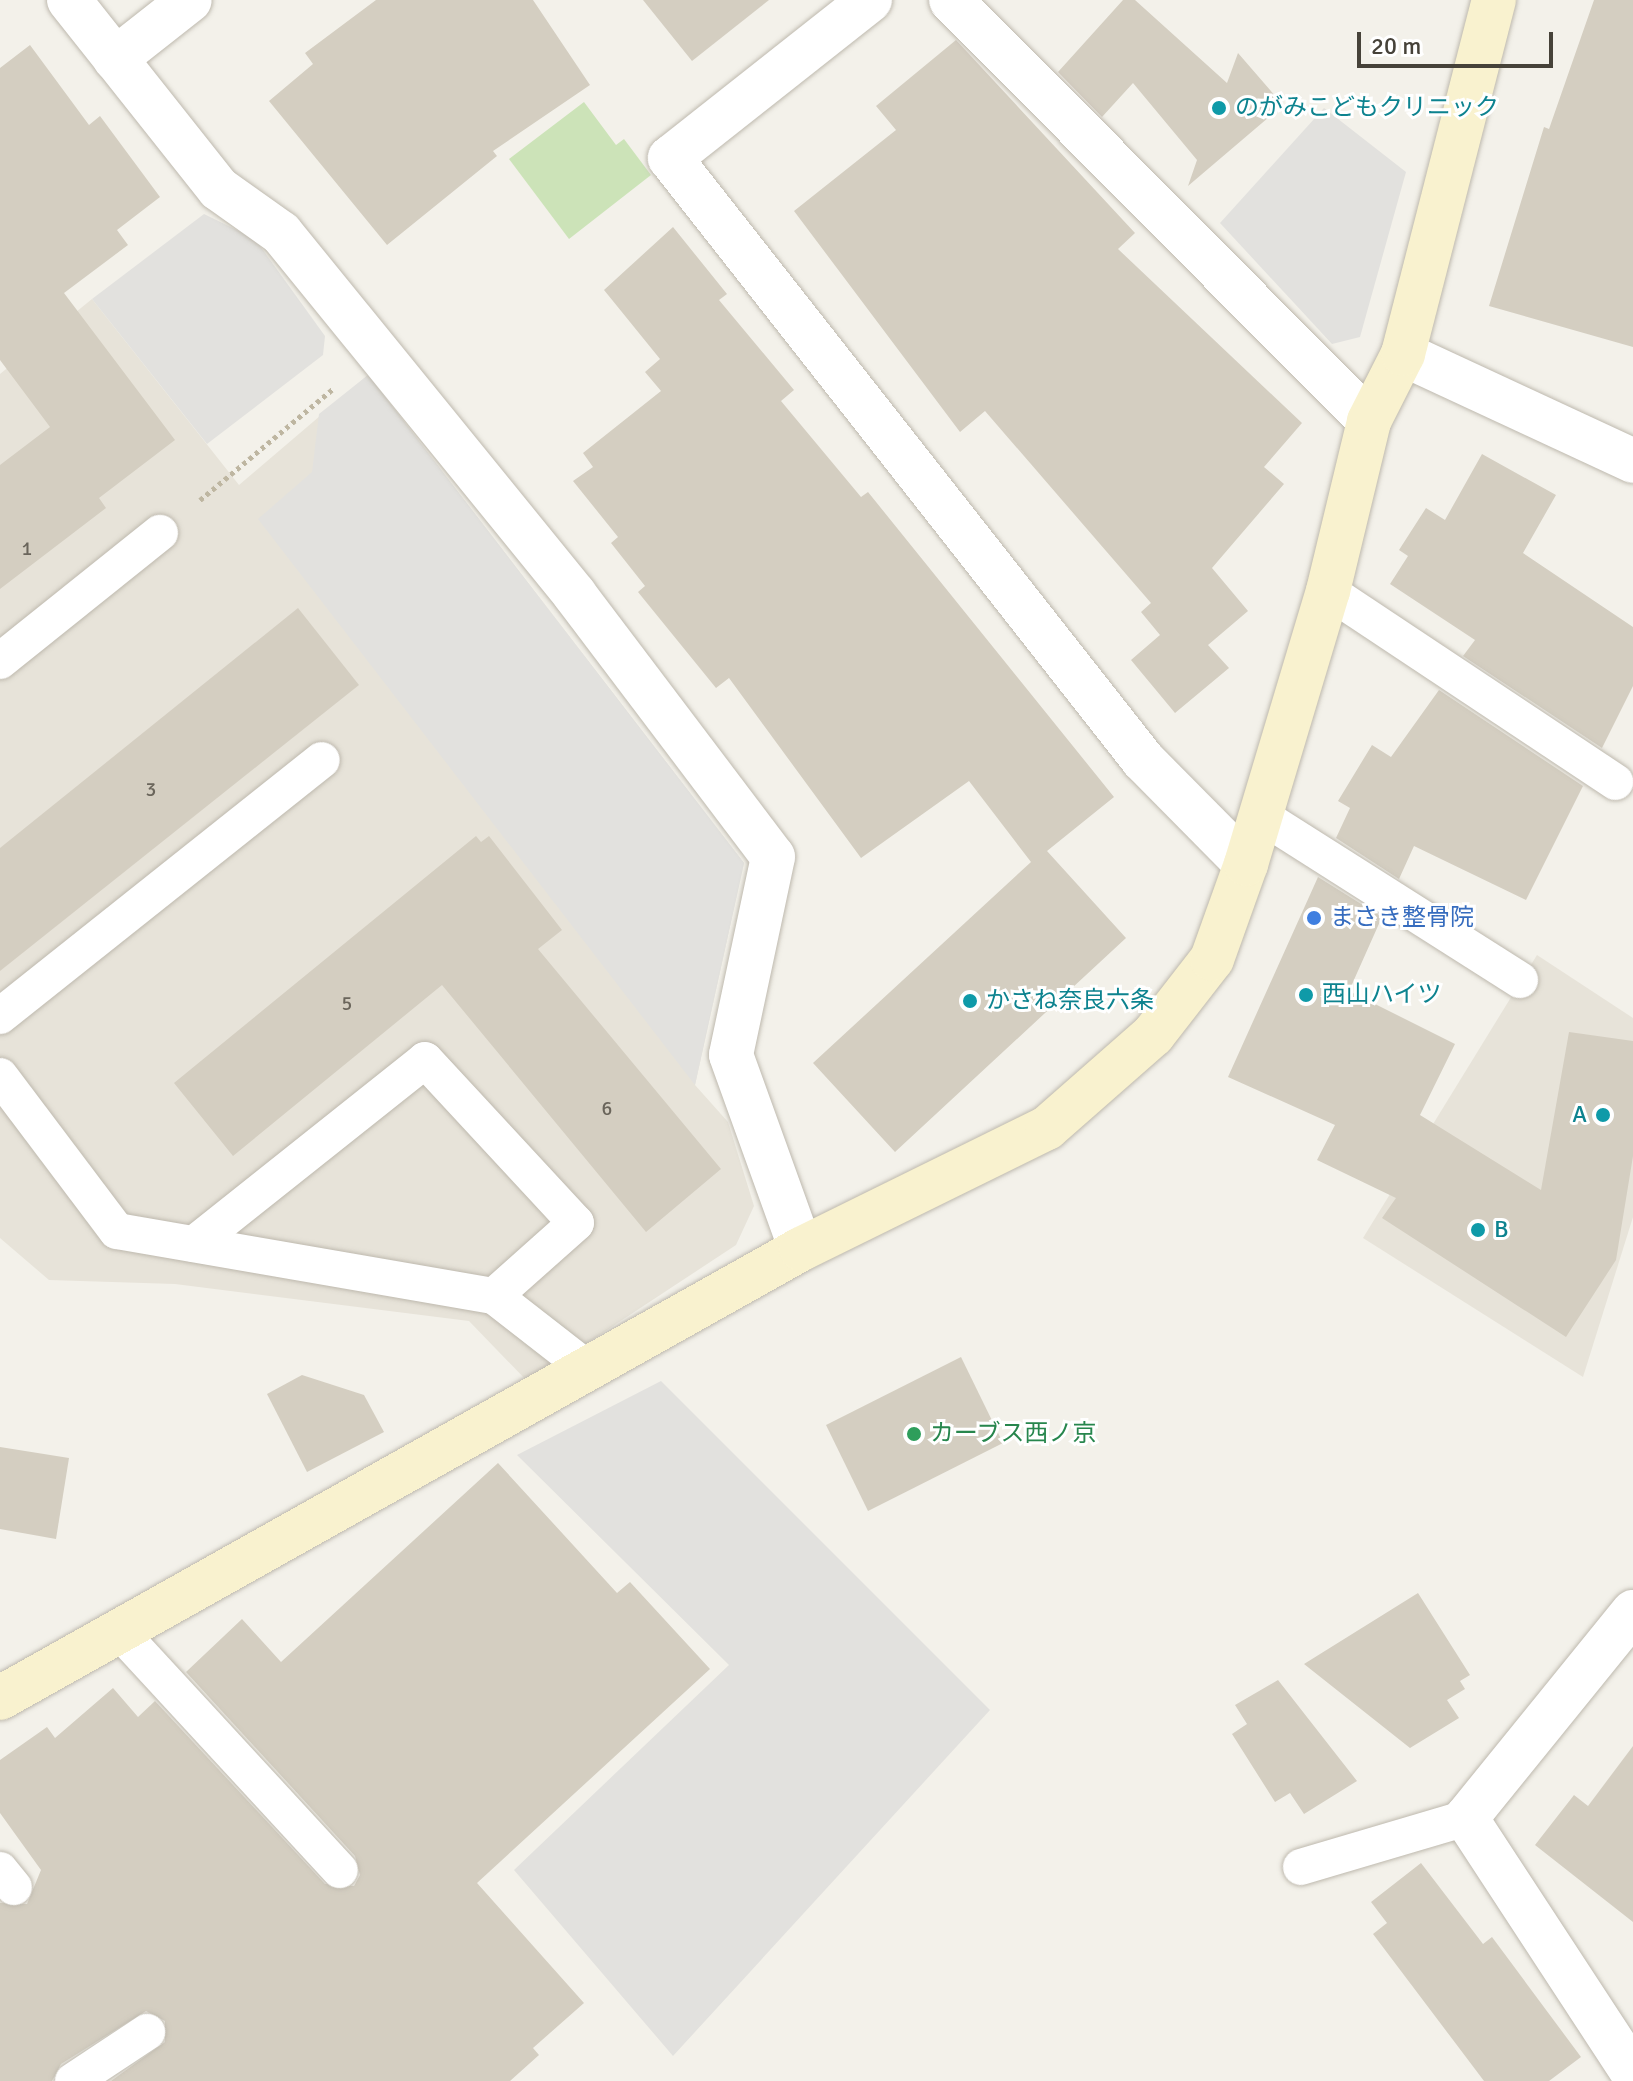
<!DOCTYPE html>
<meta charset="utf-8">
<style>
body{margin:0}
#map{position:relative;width:1633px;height:2081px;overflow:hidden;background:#f3f1ea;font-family:Signika,"Noto Sans JP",sans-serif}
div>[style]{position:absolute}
.residential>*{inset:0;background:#e7e3d9}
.green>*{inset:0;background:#cce3b8}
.parking>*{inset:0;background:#e2e1de}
.building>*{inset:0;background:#d4cec1}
.path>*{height:5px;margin-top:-2.5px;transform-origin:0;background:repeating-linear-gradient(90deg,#beb6a1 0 4px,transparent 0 8px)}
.roads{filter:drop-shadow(0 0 2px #beb9ae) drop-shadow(0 0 2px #beb9ae)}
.lane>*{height:36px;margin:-18px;padding:0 18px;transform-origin:18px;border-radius:18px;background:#fff}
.street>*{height:44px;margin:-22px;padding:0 22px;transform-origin:22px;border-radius:22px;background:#fff}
.secondary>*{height:44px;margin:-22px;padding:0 22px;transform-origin:22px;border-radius:22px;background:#f9f2cf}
.dots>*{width:22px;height:22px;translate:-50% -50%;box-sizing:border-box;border:4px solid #fff;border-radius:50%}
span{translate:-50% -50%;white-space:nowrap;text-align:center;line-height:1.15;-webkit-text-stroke:6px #fff;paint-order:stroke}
.number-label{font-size:20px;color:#6a655b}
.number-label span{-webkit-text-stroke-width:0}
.culture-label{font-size:24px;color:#0d838f}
.left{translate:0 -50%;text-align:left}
.right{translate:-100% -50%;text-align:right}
.shop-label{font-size:24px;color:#366cbe}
.leisure-label{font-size:24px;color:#27864d}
.scale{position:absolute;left:1357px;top:32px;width:196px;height:36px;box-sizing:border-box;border:4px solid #464239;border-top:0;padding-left:10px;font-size:24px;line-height:28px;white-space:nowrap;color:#464239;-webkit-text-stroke:6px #fff;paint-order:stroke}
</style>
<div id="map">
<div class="residential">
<div style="clip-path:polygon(92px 299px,239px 485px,368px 375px,744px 863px,695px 1085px,728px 1122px,754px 1206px,736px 1245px,528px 1382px,469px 1321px,175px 1284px,49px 1280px,0 1238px,0 374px)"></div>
<div style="clip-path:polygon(1537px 955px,1633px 1018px,1633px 1217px,1583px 1377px,1363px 1238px)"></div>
</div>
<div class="green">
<div style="clip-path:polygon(584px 102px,616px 145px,624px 139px,651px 175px,569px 239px,509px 159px)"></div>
</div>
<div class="parking">
<div style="clip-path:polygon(1324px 108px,1406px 172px,1360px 337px,1332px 344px,1220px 223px)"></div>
<div style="clip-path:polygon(204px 214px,255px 239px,325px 336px,323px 355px,207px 444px,92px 299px)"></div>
<div style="clip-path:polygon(368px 375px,744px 863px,695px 1085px,258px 519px,312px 472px,319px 414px)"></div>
<div style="clip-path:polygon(661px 1381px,990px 1710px,673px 2056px,514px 1870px,729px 1665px,517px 1455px)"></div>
</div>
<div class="building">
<div style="clip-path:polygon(376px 0,533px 0,590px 85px,493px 151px,497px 156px,387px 245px,269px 101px,313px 64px,305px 53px)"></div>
<div style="clip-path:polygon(643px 0,769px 0,692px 61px)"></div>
<div style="clip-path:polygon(1123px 0,1135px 0,1227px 83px,1238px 53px,1283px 105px,1188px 186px,1197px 160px,1133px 83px,1102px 117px,1058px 72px)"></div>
<div style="clip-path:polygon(1594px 0,1633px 0,1633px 347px,1489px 306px,1544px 127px,1549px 129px)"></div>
<div style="clip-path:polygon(956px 40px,1135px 233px,1118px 249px,1302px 423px,1264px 467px,1284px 484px,1212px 568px,1248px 611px,1208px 645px,1229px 668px,1175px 713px,1131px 660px,1160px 635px,1141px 612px,1151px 603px,985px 411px,960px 432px,794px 211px,896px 130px,876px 106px)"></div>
<div style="clip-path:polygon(30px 45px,89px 125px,100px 116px,160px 197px,117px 230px,128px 245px,64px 293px,175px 440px,99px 498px,106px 508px,0 589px,0 465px,50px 427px,0 360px,0 68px)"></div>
<div style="clip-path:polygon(673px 227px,727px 294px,719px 300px,794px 390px,781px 401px,861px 497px,868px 492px,1114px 797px,1047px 851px,1126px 938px,895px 1152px,813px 1063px,1031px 862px,969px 781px,861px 858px,729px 678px,716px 688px,638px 592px,645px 586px,611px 543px,618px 537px,573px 481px,593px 467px,583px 453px,661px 391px,645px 372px,660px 359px,604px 290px)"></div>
<div style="clip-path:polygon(1482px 454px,1556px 495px,1523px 553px,1633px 627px,1633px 686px,1602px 748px,1463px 656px,1475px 640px,1390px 584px,1408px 556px,1399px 550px,1426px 508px,1445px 520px)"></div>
<div style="clip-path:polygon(298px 608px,359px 685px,0 971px,0 848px)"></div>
<div style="clip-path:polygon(1439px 690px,1583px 786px,1526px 900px,1414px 846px,1399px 879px,1336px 838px,1350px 808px,1338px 801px,1372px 745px,1391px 757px)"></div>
<div style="clip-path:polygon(476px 836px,481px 842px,489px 836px,562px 930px,538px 949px,721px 1169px,646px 1232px,442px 985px,233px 1156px,174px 1083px)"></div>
<div style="clip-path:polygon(1318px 877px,1382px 917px,1349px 991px,1455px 1044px,1420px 1115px,1541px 1190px,1569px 1032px,1633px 1041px,1633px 1156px,1616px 1260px,1566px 1337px,1382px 1218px,1396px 1198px,1317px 1160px,1335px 1125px,1228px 1077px)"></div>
<div style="clip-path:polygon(961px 1357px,1003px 1443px,868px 1511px,826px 1425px)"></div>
<div style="clip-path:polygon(302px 1375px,364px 1395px,384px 1432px,307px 1472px,267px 1394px)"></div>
<div style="clip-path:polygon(0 1447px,69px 1458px,56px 1539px,0 1529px)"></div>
<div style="clip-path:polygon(498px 1463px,617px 1593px,630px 1582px,710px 1669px,477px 1883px,584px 2003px,533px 2048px,539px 2055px,510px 2081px,111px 2081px,165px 2042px,165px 2021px,146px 2011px,61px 2064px,52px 2081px,0 2081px,0 1903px,27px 1904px,41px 1870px,0 1813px,0 1760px,47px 1727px,55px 1738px,113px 1688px,138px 1717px,155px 1701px,325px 1884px,354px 1886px,360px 1875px,355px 1856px,186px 1672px,242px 1619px,281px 1662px)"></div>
<div style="clip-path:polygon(1418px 1593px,1470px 1675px,1460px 1681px,1465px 1689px,1447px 1700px,1459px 1718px,1410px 1748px,1304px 1664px)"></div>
<div style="clip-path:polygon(1278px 1680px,1357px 1781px,1304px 1814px,1290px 1793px,1275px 1802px,1232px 1734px,1247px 1724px,1235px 1705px)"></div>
<div style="clip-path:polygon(1633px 1746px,1633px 1922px,1535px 1845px,1574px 1795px,1588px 1806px)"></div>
<div style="clip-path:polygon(1421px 1863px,1483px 1944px,1492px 1937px,1581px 2057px,1549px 2081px,1484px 2081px,1373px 1934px,1387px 1923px,1371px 1902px)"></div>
</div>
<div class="path">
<div style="left:200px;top:500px;width:175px;rotate:-39.9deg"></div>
</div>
<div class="roads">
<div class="lane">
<div style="left:1328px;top:591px;width:345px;rotate:33.6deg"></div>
<div style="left:0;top:661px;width:205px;rotate:-38.7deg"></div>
<div style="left:1260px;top:815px;width:308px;rotate:32.4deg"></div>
<div style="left:0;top:1016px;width:411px;rotate:-38.5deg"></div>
<div style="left:0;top:1076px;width:194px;rotate:53deg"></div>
<div style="left:117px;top:1231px;width:383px;rotate:9.8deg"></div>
<div style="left:494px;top:1296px;width:120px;rotate:37.9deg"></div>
<div style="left:194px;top:1244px;width:295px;rotate:-38.5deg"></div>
<div style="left:425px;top:1060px;width:222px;rotate:47.2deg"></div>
<div style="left:576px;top:1223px;width:110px;rotate:138.3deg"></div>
<div style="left:120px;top:1632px;width:324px;rotate:47.3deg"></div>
<div style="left:1301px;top:1867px;width:172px;rotate:-16.5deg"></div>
<div style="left:0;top:1870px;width:22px;rotate:51deg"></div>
<div style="left:73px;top:2081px;width:89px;rotate:-33.5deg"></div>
</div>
<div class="street">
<div style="left:69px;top:0;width:241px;rotate:51.6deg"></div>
<div style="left:219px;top:189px;width:76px;rotate:35.4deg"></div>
<div style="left:281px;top:233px;width:466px;rotate:50.9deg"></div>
<div style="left:575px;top:595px;width:328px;rotate:52.9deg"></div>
<div style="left:773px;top:857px;width:202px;rotate:102deg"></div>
<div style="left:731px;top:1055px;width:206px;rotate:70.2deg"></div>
<div style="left:870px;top:0;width:255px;rotate:141.7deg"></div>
<div style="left:670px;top:158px;width:766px;rotate:51.84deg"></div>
<div style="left:1143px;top:760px;width:146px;rotate:45.3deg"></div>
<div style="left:951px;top:0;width:593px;rotate:45.2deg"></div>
<div style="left:115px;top:59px;width:95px;rotate:-38.2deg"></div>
<div style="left:1403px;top:354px;width:254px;rotate:24.9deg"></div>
<div style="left:1633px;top:1612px;width:265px;rotate:129deg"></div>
<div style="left:1466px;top:1818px;width:305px;rotate:56.8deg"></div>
</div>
<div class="secondary">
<div style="left:0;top:1698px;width:918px;rotate:-29.27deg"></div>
<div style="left:801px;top:1249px;width:274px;rotate:-26.2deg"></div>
<div style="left:1047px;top:1128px;width:141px;rotate:-41.3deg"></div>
<div style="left:1153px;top:1035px;width:96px;rotate:-52.2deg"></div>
<div style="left:1212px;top:959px;width:101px;rotate:-70.3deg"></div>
<div style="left:1246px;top:864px;width:285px;rotate:-73.3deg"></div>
<div style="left:1328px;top:591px;width:175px;rotate:-76.4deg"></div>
<div style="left:1369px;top:421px;width:75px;rotate:-63.1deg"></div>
<div style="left:1403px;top:354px;width:366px;rotate:-75.6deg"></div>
</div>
</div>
<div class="dots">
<div style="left:1219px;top:108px;background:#0f9aa8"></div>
<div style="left:1314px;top:918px;background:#3f7fe0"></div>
<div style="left:1306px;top:995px;background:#0f9aa8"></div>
<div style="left:970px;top:1001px;background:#0f9aa8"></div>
<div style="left:1603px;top:1115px;background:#0f9aa8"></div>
<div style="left:1478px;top:1230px;background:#0f9aa8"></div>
<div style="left:914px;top:1434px;background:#2e9e5b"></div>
</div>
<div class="number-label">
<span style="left:27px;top:548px">1</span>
<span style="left:151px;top:789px">3</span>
<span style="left:347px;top:1003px">5</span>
<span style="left:607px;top:1108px">6</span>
</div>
<div class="culture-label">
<span class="left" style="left:1235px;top:108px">のがみこどもクリニック</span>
<span class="left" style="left:1322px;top:995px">西山ハイツ</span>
<span class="left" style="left:986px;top:1001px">かさね奈良六条</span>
<span class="right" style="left:1587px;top:1115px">A</span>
<span class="left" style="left:1494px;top:1230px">B</span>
</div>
<div class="shop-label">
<span class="left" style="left:1330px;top:918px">まさき整骨院</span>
</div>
<div class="leisure-label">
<span class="left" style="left:930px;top:1434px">カーブス西ノ京</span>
</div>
<div class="scale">20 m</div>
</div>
